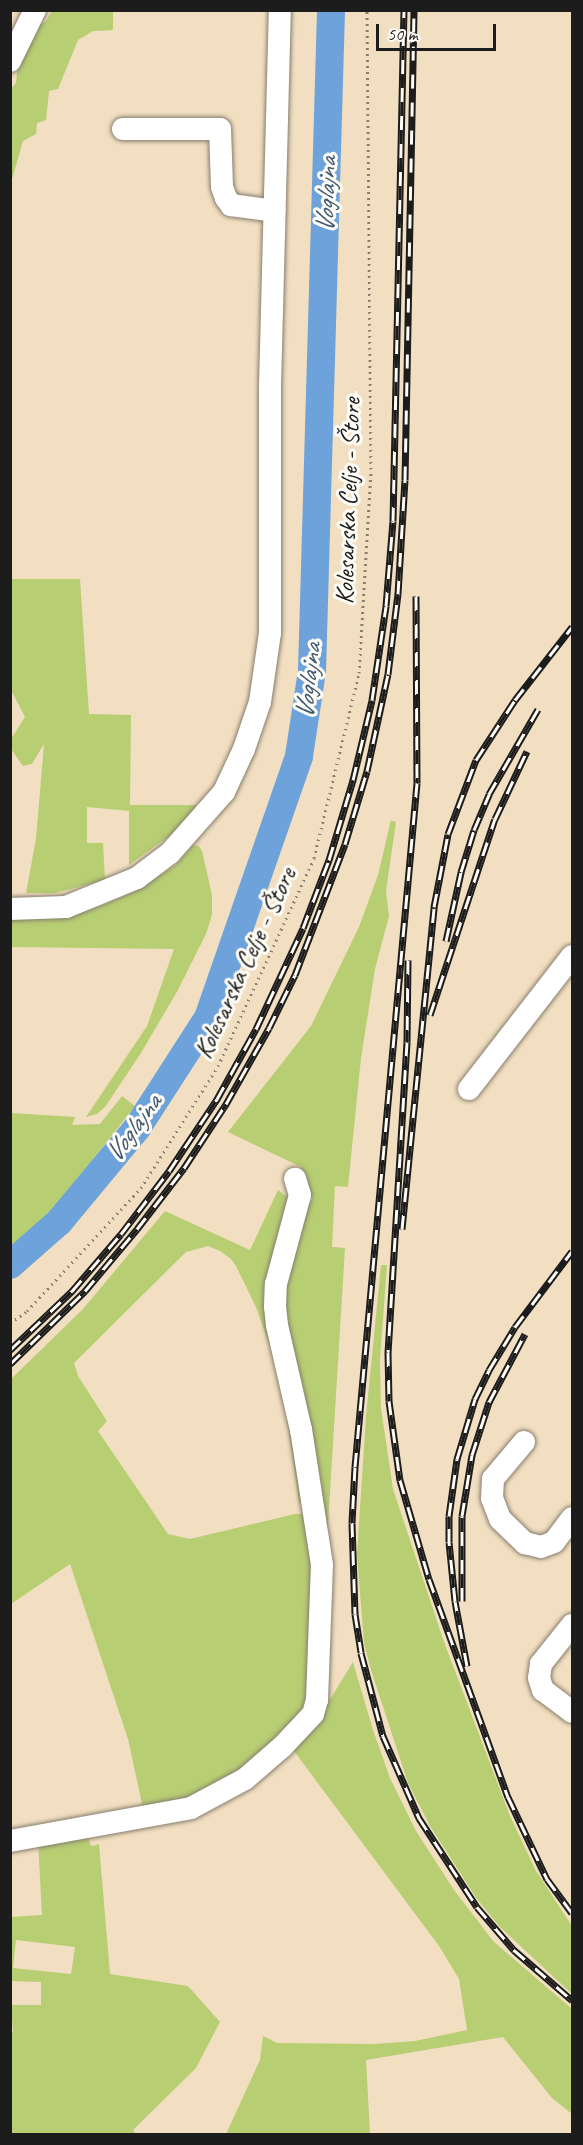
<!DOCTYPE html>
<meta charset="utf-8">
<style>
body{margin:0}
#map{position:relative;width:583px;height:2145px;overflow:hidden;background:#f2dfc1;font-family:Caveat,sans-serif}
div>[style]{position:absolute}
.green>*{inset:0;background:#b7ce73}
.river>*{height:28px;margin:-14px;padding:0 14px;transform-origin:14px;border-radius:14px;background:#6da2da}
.path>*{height:3px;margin-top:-1.5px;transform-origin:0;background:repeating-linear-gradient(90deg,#877e6e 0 1.5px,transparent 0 6px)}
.roads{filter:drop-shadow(0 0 2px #877e6e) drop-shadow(0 0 2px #877e6e)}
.minor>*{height:22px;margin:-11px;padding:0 11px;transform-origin:11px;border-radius:11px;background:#fff}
.rail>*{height:7px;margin-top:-3.5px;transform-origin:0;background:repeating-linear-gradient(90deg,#fdfcf7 0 14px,#1c1c1c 0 28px);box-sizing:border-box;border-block:2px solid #1c1c1c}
span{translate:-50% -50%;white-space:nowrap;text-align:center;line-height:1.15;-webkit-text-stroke:6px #fdfcf7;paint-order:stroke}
.street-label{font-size:26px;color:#1c1c1c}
.water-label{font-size:27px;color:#405871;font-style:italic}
.frame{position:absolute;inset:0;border:12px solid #1c1c1c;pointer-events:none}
.scale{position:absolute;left:376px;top:24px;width:120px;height:27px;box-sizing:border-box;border:3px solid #1c1c1c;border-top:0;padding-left:8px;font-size:18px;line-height:21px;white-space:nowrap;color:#1c1c1c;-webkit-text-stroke:4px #fdfcf7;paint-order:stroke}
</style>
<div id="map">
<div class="green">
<div style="clip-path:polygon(52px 11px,113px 11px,113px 30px,93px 31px,78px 40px,58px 89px,49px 91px,46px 120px,37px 123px,36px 134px,23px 141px,11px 183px,10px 90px,16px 83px,18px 62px,40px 25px,46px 21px)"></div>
<div style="clip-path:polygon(10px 579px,80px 579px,89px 714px,131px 715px,130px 805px,199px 805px,176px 831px,129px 865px,129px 811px,87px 807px,87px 843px,103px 843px,105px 880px,55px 893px,26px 893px,36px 839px,44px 744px,32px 764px,23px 766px,11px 749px,11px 739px,25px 717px,11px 690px)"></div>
<div style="clip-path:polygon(391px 820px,396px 822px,386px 891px,389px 916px,375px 969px,361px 1058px,348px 1187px,335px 1186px,332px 1247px,345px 1248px,327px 1541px,280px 1289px,303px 1210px,313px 1198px,304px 1198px,301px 1167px,228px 1132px,311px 1026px,359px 927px,378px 875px)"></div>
<div style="clip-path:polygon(193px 845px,199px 846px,202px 851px,212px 895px,212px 915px,206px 934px,178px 990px,141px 1053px,105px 1107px,97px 1114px,86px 1117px,147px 1026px,174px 949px,11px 947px,10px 918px,78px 913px,101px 906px,135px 891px,176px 865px)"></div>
<div style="clip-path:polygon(122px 1096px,135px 1106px,41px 1225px,26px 1241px,11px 1251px,11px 1113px,75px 1117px,72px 1125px,100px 1124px)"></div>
<div style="clip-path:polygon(278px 1190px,292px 1201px,278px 1266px,307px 1503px,299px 1503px,284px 1397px,271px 1349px,256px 1307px,236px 1266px,231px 1259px,220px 1251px,208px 1246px,186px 1252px,74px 1363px,78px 1376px,107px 1421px,98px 1431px,168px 1534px,190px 1539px,295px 1514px,308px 1514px,314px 1522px,307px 1713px,226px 1787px,144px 1813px,128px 1739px,70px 1564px,11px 1604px,11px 1379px,83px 1309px,165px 1211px,250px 1250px)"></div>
<div style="clip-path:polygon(381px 1265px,387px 1265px,380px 1360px,381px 1408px,393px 1489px,444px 1642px,510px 1816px,536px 1871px,572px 1926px,572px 1994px,499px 1926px,477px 1899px,430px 1826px,408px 1783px,371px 1670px,364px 1643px,357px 1555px,366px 1416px)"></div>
<div style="clip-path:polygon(353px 1662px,373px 1730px,390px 1778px,416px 1831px,454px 1890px,494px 1942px,572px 2009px,572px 2114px,552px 2098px,503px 2037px,366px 2060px,370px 2134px,226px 2134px,260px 2060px,263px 2036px,277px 2043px,374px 2044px,415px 2041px,467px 2030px,459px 1979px,439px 1946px,294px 1751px,321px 1714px)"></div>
<div style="clip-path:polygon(evenodd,88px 1831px,90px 1845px,93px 1846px,99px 1844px,110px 1974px,188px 1986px,220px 2022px,196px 2068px,133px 2130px,136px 2134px,11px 2134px,10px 2033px,13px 2032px,11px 2005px,41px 2005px,41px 1982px,11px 1981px,10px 1917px,42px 1915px,38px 1841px,88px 1831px,16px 1940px,75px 1947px,71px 1974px,13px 1968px,16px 1940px)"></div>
</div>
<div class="river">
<div style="left:10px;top:1265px;width:65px;rotate:-41.3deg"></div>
<div style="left:59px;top:1222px;width:122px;rotate:-50.3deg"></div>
<div style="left:137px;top:1128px;width:131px;rotate:-57.2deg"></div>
<div style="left:208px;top:1018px;width:277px;rotate:-70.8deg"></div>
<div style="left:299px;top:756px;width:86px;rotate:-81.3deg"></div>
<div style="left:312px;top:671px;width:661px;rotate:-88.35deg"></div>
</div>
<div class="path">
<div style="left:10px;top:1323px;width:21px;rotate:-35deg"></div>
<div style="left:27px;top:1311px;width:168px;rotate:-47.2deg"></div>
<div style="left:141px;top:1188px;width:144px;rotate:-57.7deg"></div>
<div style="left:218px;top:1066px;width:229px;rotate:-65.2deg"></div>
<div style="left:314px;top:858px;width:190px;rotate:-76.3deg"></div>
<div style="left:359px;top:673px;width:204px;rotate:-86.6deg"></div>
<div style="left:371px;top:469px;width:459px;rotate:-90.5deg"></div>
</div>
<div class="roads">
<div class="minor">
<div style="left:10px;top:61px;width:57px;rotate:-63.9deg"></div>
<div style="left:123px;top:129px;width:97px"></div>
<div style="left:220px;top:129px;width:58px;rotate:88deg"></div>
<div style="left:222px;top:187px;width:12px;rotate:70deg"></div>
<div style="left:226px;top:198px;width:9px;rotate:54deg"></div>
<div style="left:231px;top:205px;width:44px;rotate:7.8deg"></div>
<div style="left:10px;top:909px;width:56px;rotate:-2deg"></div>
<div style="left:66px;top:907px;width:77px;rotate:-22.2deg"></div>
<div style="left:137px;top:878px;width:41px;rotate:-37.1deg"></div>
<div style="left:170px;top:853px;width:81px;rotate:-48.5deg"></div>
<div style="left:224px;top:792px;width:47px;rotate:-65.1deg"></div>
<div style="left:244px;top:749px;width:50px;rotate:-71.2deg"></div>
<div style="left:260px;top:702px;width:70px;rotate:-81.8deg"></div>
<div style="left:270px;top:633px;width:247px;rotate:-90deg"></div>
<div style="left:270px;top:386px;width:376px;rotate:-88.5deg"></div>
<div style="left:469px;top:1089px;width:168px;rotate:-52.2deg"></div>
<div style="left:524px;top:1442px;width:48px;rotate:130deg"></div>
<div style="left:493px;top:1479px;width:19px;rotate:93deg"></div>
<div style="left:492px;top:1498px;width:22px;rotate:69deg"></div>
<div style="left:500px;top:1519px;width:35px;rotate:44deg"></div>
<div style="left:525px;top:1543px;width:16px;rotate:14deg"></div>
<div style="left:541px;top:1547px;width:14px;rotate:-21deg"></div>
<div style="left:554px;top:1542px;width:30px;rotate:-53deg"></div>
<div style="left:572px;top:1625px;width:50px;rotate:128.5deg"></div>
<div style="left:541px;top:1664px;width:14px;rotate:98deg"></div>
<div style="left:539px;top:1678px;width:13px;rotate:72deg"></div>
<div style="left:543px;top:1690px;width:36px;rotate:37deg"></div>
<div style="left:10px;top:1841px;width:184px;rotate:-10.3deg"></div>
<div style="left:191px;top:1808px;width:61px;rotate:-28.2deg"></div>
<div style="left:245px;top:1779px;width:49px;rotate:-40.9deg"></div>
<div style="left:282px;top:1747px;width:45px;rotate:-46.8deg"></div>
<div style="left:313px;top:1714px;width:15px;rotate:-74deg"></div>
<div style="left:317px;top:1700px;width:135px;rotate:-87.9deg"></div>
<div style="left:322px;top:1565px;width:137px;rotate:-98.8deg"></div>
<div style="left:301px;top:1430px;width:108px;rotate:-102.9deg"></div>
<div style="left:277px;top:1325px;width:18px;rotate:-96deg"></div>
<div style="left:275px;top:1307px;width:23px;rotate:-88deg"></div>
<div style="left:276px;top:1284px;width:92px;rotate:-74.9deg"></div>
<div style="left:300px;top:1195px;width:17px;rotate:-107deg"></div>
</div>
</div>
<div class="rail">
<div style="left:416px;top:596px;width:187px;rotate:89.7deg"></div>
<div style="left:417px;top:783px;width:687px;rotate:95.18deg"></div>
<div style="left:355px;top:1467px;width:56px;rotate:93.1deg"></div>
<div style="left:352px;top:1523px;width:91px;rotate:88.1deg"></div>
<div style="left:355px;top:1614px;width:39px;rotate:81deg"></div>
<div style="left:361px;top:1653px;width:86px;rotate:75.2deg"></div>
<div style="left:383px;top:1736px;width:90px;rotate:66.3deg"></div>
<div style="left:419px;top:1818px;width:106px;rotate:56.9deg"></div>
<div style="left:477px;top:1907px;width:57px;rotate:49.3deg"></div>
<div style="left:514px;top:1950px;width:77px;rotate:40.8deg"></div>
<div style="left:446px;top:941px;width:71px;rotate:-77.7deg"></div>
<div style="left:461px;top:872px;width:44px;rotate:-72.8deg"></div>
<div style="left:474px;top:830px;width:39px;rotate:-67deg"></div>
<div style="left:489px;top:794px;width:98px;rotate:-60deg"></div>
<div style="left:408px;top:960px;width:82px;rotate:90.7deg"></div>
<div style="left:407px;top:1042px;width:311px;rotate:93.5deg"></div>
<div style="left:388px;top:1352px;width:49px;rotate:88.8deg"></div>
<div style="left:389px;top:1401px;width:80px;rotate:82.1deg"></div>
<div style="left:400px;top:1480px;width:103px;rotate:73.7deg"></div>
<div style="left:429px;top:1579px;width:232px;rotate:70.1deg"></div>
<div style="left:508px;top:1797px;width:91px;rotate:64.6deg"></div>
<div style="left:547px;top:1879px;width:42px;rotate:53.7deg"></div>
<div style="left:430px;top:1015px;width:206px;rotate:-71.7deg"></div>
<div style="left:495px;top:819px;width:75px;rotate:-64.8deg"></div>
<div style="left:402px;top:1229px;width:324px;rotate:-84.3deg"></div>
<div style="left:434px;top:907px;width:74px;rotate:-79.1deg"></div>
<div style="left:448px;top:834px;width:79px;rotate:-69.3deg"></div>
<div style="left:476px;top:760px;width:72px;rotate:-57deg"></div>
<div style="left:515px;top:700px;width:93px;rotate:-52deg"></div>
<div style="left:10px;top:1350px;width:86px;rotate:-43.6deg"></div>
<div style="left:72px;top:1291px;width:75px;rotate:-49.3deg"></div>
<div style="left:121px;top:1234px;width:79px;rotate:-52.7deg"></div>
<div style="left:169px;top:1171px;width:87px;rotate:-56.3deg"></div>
<div style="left:217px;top:1099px;width:80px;rotate:-60.9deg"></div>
<div style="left:256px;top:1029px;width:111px;rotate:-65deg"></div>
<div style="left:303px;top:928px;width:73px;rotate:-69.1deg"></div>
<div style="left:329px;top:860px;width:84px;rotate:-73.3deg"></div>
<div style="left:353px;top:780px;width:82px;rotate:-76.6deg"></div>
<div style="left:372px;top:700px;width:95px;rotate:-81.5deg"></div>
<div style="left:386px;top:606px;width:85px;rotate:-85.3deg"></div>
<div style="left:393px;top:521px;width:511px;rotate:-88.77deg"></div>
<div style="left:10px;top:1364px;width:105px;rotate:-44.2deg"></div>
<div style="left:85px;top:1291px;width:81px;rotate:-50deg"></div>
<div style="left:137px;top:1229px;width:77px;rotate:-52.4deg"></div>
<div style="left:184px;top:1168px;width:77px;rotate:-56.7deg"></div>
<div style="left:226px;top:1104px;width:87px;rotate:-60.5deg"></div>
<div style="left:269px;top:1028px;width:59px;rotate:-63.9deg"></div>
<div style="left:295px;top:975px;width:140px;rotate:-69.1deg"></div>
<div style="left:345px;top:844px;width:76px;rotate:-73.2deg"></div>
<div style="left:367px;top:771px;width:99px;rotate:-77.8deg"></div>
<div style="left:388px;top:674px;width:81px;rotate:-82.9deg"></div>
<div style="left:398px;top:594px;width:114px;rotate:-86.5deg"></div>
<div style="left:405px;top:480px;width:470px;rotate:-88.9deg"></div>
<div style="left:462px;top:1601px;width:85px;rotate:-90deg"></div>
<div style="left:462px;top:1516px;width:62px;rotate:-80.7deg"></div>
<div style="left:472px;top:1455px;width:56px;rotate:-72.2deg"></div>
<div style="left:489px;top:1402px;width:77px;rotate:-62.1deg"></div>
<div style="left:467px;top:1666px;width:66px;rotate:-100.5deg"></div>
<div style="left:455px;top:1601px;width:59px;rotate:-95.8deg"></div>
<div style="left:449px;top:1542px;width:26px;rotate:-90deg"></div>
<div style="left:449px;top:1516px;width:58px;rotate:-82deg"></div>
<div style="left:457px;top:1459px;width:63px;rotate:-73.3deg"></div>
<div style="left:475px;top:1399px;width:32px;rotate:-64deg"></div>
<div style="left:489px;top:1370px;width:50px;rotate:-58.8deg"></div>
<div style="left:515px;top:1327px;width:95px;rotate:-53.1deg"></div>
</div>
<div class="street-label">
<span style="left:348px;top:501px;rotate:-88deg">Kolesarska Celje - Štore</span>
<span style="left:245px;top:963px;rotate:-65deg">Kolesarska Celje - Štore</span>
</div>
<div class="water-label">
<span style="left:326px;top:195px;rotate:-88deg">Voglajna</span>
<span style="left:308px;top:681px;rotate:-84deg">Voglajna</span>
<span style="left:133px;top:1128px;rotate:-54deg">Voglajna</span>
</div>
<div class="frame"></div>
<div class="scale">50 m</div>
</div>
